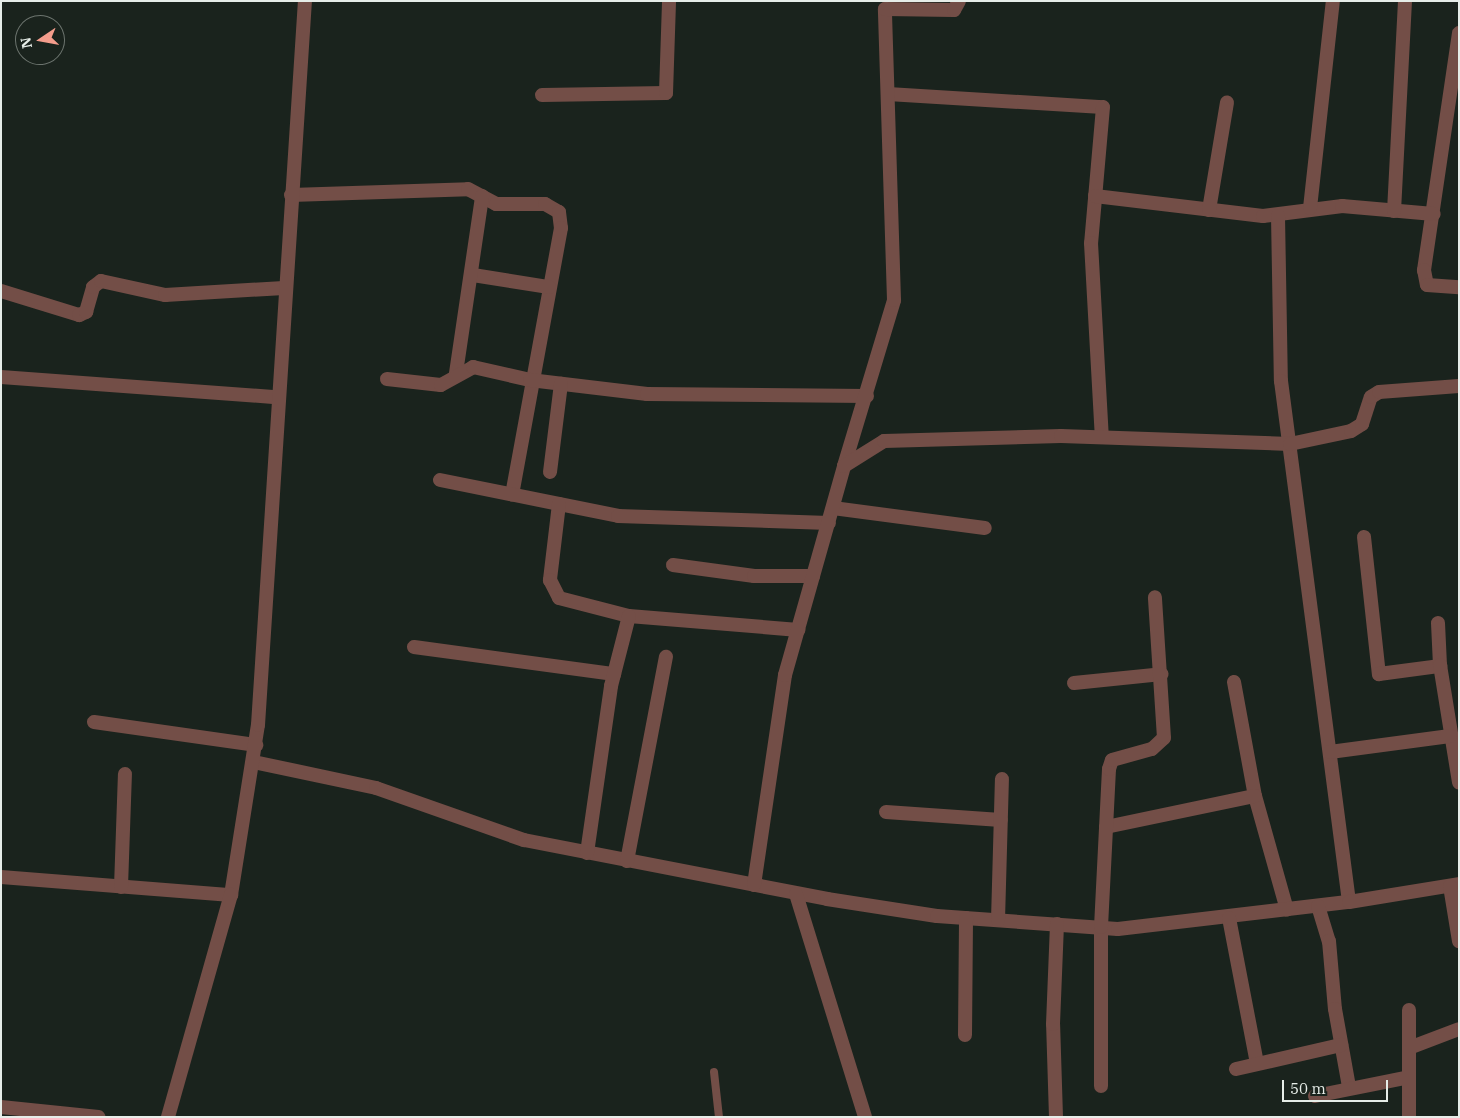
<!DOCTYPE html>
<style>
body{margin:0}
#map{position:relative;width:1460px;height:1118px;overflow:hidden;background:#1a231d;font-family:"IBM Plex Serif",serif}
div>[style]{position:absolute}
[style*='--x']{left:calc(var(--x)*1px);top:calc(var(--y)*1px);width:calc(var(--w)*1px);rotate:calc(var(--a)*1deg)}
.service>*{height:8px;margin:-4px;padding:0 4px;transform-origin:4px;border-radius:4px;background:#734e47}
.minor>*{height:14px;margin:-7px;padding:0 7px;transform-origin:7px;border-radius:7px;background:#734e47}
span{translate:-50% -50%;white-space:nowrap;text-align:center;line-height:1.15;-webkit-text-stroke:4.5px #1a231d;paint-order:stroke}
.frame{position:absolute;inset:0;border:2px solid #e6ede8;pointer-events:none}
.north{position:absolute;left:15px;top:15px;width:50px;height:50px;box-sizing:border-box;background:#1a231d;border:1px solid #6c746e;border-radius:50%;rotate:258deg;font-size:14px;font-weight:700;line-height:20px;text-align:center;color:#e6ede8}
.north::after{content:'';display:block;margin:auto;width:18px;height:22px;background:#f49d8c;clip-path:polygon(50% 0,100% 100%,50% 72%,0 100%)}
.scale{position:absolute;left:1282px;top:1080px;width:106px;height:22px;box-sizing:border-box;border:2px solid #e6ede8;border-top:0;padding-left:6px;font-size:15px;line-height:18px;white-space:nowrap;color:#e6ede8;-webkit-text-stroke:4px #1a231d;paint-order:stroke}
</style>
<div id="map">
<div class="service">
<div style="--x:714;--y:1072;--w:45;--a:83.7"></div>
</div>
<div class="minor">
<div style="--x:1459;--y:33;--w:240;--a:98.4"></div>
<div style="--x:1424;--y:270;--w:15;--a:79"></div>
<div style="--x:1427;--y:285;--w:32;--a:4"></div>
<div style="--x:888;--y:94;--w:215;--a:3.5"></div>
<div style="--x:1103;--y:107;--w:137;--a:95"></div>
<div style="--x:1091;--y:243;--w:194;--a:86.8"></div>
<div style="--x:542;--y:95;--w:124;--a:-0.9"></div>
<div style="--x:666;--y:93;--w:92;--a:-88.1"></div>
<div style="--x:291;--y:195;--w:177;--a:-1.9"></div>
<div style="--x:468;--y:189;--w:32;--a:28"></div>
<div style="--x:496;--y:204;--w:49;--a:0"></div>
<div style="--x:545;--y:204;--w:16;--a:30"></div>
<div style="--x:559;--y:212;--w:16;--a:83"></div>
<div style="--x:561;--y:228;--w:271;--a:100.4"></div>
<div style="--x:1095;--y:196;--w:169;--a:6.8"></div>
<div style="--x:1263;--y:216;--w:80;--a:-7.2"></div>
<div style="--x:1342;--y:206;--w:92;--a:5"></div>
<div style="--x:1310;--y:208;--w:208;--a:-83.7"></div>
<div style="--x:1209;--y:210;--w:109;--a:-80.5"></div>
<div style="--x:1394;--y:211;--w:209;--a:-87"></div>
<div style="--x:1278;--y:216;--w:165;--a:89"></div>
<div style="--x:1281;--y:381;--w:525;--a:82.56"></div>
<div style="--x:473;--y:275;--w:77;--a:9"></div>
<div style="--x:1;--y:291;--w:82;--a:17.1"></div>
<div style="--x:79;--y:315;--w:8;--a:-23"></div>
<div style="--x:86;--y:312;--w:26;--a:-74"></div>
<div style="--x:93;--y:287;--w:10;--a:-37"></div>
<div style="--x:101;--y:281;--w:66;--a:12.3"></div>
<div style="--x:165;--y:295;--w:119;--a:-3.4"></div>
<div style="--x:456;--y:373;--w:179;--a:-81.6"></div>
<div style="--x:1;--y:377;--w:276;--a:4.2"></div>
<div style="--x:387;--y:379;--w:54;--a:6.3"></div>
<div style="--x:441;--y:385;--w:37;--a:-29"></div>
<div style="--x:473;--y:367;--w:58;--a:12.8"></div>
<div style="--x:530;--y:380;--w:118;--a:6.8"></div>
<div style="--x:647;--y:394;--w:220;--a:0.5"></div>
<div style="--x:844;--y:466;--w:173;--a:-73.2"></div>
<div style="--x:894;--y:300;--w:291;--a:-91.8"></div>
<div style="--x:885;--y:9;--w:69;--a:0.8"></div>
<div style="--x:954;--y:10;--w:10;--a:-61"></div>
<div style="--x:550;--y:472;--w:89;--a:-82.9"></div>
<div style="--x:440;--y:480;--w:182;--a:11.4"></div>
<div style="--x:618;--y:516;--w:211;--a:1.9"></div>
<div style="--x:559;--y:504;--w:77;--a:96.8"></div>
<div style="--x:550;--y:580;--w:20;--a:63"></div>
<div style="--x:559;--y:598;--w:72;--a:14.4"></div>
<div style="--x:629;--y:616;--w:170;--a:4.7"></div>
<div style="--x:833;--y:508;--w:153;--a:7.5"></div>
<div style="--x:1364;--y:537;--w:138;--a:83.8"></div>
<div style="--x:1379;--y:674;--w:62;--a:-7.5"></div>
<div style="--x:673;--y:565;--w:82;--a:7.7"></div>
<div style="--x:754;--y:576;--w:59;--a:0"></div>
<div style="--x:1438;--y:623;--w:42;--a:87.3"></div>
<div style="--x:1440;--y:665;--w:119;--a:80.8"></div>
<div style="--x:414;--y:647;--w:202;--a:7.7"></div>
<div style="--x:1234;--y:682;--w:116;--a:79.6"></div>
<div style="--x:1255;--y:796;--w:118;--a:74.3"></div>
<div style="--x:1074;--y:683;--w:88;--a:-5.8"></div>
<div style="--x:94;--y:722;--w:164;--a:8.1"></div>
<div style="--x:1330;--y:752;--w:121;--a:-7.6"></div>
<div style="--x:254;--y:762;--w:125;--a:12"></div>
<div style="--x:376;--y:788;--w:157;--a:19.4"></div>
<div style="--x:524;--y:840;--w:309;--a:11"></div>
<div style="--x:827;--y:899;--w:111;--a:8.8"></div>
<div style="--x:937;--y:916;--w:181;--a:4.1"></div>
<div style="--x:1118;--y:929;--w:233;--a:-6.7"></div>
<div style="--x:1349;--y:902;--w:111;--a:-9.3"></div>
<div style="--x:886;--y:812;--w:115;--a:4"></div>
<div style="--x:1106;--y:827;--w:152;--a:-11.8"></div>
<div style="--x:587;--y:853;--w:169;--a:-81.8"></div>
<div style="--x:611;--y:686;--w:72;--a:-75.6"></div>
<div style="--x:627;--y:861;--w:208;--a:-79.2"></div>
<div style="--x:1;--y:877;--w:231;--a:4.5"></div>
<div style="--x:231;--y:895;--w:172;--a:-81"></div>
<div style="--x:258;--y:725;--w:726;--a:-86.29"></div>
<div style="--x:754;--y:885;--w:212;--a:-81.6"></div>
<div style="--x:785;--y:675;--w:217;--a:-74.2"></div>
<div style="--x:844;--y:466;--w:47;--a:-32"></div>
<div style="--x:884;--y:441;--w:177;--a:-1.6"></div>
<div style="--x:1061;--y:436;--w:229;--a:2"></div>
<div style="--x:1290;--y:444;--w:62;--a:-12"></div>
<div style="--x:1351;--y:431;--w:13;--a:-32"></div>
<div style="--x:1362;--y:424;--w:28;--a:-72"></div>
<div style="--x:1371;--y:397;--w:9;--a:-32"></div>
<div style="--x:1379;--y:392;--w:80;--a:-4.3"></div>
<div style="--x:1450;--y:886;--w:56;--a:80.7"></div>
<div style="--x:121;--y:887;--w:113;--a:-88"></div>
<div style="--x:796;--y:894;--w:233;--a:72.8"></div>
<div style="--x:1318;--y:906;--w:37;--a:73"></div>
<div style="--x:1329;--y:941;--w:68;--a:85"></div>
<div style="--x:1335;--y:1009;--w:79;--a:79.8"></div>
<div style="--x:1229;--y:918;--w:148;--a:79.1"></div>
<div style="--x:998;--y:920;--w:141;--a:-88.4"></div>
<div style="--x:965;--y:1035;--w:117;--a:-89.5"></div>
<div style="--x:1409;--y:1048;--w:53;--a:-20.8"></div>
<div style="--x:1236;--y:1069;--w:108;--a:-12.9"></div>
<div style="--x:1101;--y:1086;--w:159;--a:-90"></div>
<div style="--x:1101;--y:927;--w:158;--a:-87.1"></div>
<div style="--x:1109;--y:769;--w:9;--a:-72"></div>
<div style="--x:1112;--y:760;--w:41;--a:-15.4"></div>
<div style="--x:1152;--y:749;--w:16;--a:-43"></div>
<div style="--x:1164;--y:738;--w:141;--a:-93.7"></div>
<div style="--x:1315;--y:1096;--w:96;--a:-11.4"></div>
<div style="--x:1;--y:1107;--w:98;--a:5.9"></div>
<div style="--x:168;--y:1117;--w:231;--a:-74.2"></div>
<div style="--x:1056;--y:1117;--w:93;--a:-91.8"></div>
<div style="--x:1053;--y:1024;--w:100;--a:-87.7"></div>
<div style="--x:1409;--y:1117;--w:107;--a:-90"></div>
</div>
<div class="frame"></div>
<div class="north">N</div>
<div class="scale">50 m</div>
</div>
